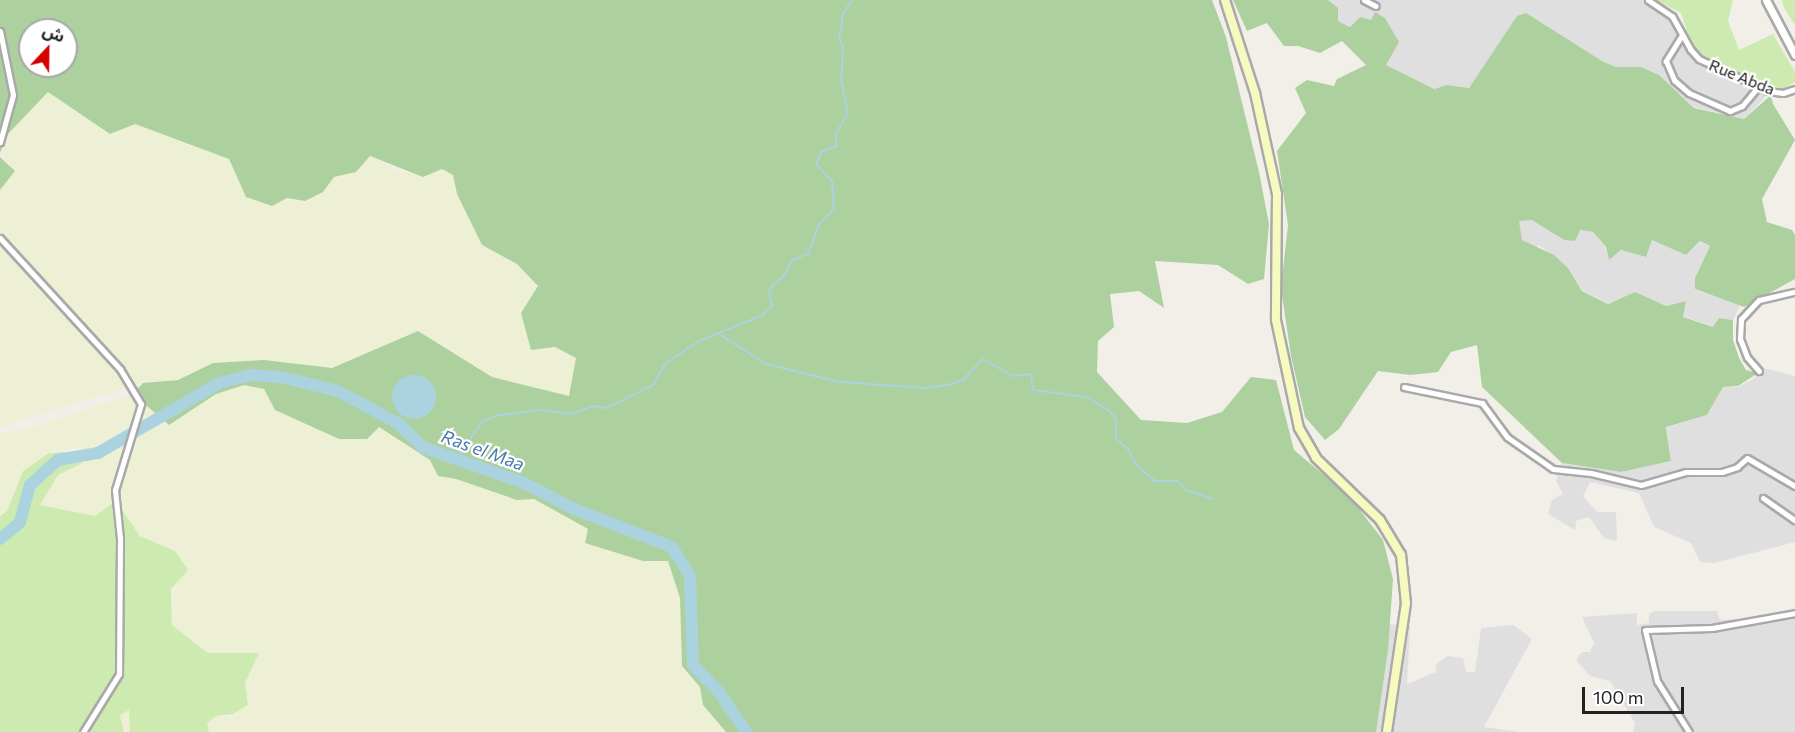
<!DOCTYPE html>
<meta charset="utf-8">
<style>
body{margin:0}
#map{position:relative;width:1795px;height:732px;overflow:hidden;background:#f2efe9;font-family:Commissioner,"Noto Sans Arabic",sans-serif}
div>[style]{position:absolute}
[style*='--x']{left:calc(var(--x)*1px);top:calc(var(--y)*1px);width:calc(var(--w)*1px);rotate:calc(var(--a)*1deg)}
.residential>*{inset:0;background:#e0dfdf}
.farmland>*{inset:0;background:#eef0d5}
.grass>*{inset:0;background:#cdebb0}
.forest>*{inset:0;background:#add19e}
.water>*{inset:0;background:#aad3df}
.round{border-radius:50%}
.stream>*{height:2px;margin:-1px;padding:0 1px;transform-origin:1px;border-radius:1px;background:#aad3df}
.river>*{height:12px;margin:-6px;padding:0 6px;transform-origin:6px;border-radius:6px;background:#aad3df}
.roads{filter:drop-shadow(2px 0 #a9a9a9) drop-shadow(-2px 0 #a9a9a9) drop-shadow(0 2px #a9a9a9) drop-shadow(0 -2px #a9a9a9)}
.minor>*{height:5px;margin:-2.5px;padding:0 2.5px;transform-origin:2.5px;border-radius:2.5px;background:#fff}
.tertiary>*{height:7px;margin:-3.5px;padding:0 3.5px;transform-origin:3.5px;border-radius:3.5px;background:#fff}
.secondary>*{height:8px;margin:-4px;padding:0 4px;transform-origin:4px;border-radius:4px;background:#f7fabf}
span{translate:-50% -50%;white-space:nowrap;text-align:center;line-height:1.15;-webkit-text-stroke:4.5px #fff;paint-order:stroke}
.street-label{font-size:16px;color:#222}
.water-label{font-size:18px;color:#4a7aab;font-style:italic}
.north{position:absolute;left:18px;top:18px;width:60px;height:60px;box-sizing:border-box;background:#fff;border:2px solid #a7a7a7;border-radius:50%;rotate:22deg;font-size:16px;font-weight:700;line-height:24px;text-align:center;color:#222}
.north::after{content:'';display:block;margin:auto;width:21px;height:27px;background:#d40000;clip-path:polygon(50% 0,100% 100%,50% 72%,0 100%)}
.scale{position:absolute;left:1582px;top:687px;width:102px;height:27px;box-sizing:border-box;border:3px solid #222;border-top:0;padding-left:8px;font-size:18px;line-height:21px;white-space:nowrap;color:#222;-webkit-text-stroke:4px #fff;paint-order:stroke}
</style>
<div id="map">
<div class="residential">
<div style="clip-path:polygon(1328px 0,1648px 0,1668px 11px,1694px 55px,1768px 94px,1744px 119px,1694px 107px,1658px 75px,1640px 67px,1615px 67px,1602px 61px,1526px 14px,1518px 16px,1482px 73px,1468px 88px,1448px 85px,1433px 89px,1386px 65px,1371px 20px,1351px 27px,1337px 21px,1338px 8px)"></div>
<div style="clip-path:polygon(1533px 219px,1563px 240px,1575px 241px,1579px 230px,1593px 232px,1605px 247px,1609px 260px,1621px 250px,1645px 257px,1652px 239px,1686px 255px,1700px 242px,1710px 246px,1695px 278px,1695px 290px,1740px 305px,1733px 320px,1719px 318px,1714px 327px,1682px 316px,1686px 301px,1665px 306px,1635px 293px,1608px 303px,1582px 290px,1568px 268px,1539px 245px,1535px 248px,1522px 240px,1518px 221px)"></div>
<div style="clip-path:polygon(1763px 368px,1795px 376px,1795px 542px,1714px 563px,1700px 562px,1691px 543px,1654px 527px,1639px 493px,1590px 482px,1583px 496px,1597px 512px,1616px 512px,1617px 541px,1604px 538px,1589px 517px,1576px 521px,1575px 530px,1548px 514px,1552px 500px,1563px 494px,1556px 481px,1562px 463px,1621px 472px,1671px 461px,1667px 427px,1707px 415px,1723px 387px,1738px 387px,1754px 379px)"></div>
<div style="clip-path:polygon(1795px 609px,1795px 732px,1633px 732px,1635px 723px,1610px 681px,1590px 676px,1576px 660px,1582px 652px,1590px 652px,1594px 643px,1582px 617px,1637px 613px,1637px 625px,1649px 623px,1649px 614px,1655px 611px,1717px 611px,1720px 620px,1770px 617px)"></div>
<div style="clip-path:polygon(1375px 623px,1410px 626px,1407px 684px,1436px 672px,1436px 664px,1448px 656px,1463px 658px,1466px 672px,1475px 672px,1481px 628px,1513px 625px,1532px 639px,1484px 727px,1519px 732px,1153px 732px)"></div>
</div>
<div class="farmland">
<div style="clip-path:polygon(48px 91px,110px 134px,134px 124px,229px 159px,246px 197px,305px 201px,323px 192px,334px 177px,356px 172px,370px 156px,401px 172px,442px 169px,453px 175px,457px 194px,482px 245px,517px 264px,539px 286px,532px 350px,555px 347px,576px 358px,569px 396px,492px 377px,418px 331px,332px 368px,264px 360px,213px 363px,178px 380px,143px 383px,0 427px,0 190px,15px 171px,0 153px,8px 134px)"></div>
<div style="clip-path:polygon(244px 385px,264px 389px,275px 410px,339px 439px,379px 427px,430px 460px,438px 476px,456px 479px,517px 500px,534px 499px,589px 529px,586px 543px,643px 561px,669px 561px,680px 598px,682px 666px,700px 687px,703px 706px,726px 732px,209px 732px,206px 723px,216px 716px,230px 716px,248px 705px,208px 653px,172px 625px,175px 551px,140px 536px,117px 501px,95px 516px,40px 505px,58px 475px,81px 464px,79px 448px,50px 451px,23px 471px,7px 511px,0 516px,0 433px,37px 426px,133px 394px,169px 425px,216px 394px)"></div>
<div style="clip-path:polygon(129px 710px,130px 732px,124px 732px,120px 714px)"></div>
</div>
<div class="grass">
<div style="clip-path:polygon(1656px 0,1733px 0,1728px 21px,1739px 50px,1773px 34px,1795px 72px,1795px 82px,1783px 90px,1746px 78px,1704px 57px,1691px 43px,1681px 13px)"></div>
<div style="clip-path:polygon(1782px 0,1795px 0,1795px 25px,1784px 8px)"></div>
<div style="clip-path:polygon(80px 451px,81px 464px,58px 475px,40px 505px,95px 516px,116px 501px,140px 536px,175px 551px,188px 570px,171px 589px,172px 625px,208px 653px,259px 653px,245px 683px,248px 705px,233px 714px,216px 716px,207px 723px,209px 732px,130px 732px,129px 710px,120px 715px,124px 732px,0 732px,0 516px,7px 511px,23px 471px,49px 453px)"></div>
</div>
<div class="forest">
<div style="clip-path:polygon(evenodd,0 0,1212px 0,1226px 37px,1259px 172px,1269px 224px,1264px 279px,1248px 284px,1218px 265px,1155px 261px,1164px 308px,1139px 291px,1110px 294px,1114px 327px,1098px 341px,1097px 372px,1141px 420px,1187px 423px,1222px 412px,1251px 377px,1276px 380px,1294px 450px,1349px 496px,1383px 540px,1393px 579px,1388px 650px,1376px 732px,726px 732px,703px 705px,700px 687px,682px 666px,680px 598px,668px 561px,643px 561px,585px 543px,588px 529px,534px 499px,517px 500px,456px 479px,438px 476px,430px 460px,379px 427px,367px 439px,339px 439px,275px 410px,264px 389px,244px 385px,216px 394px,169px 425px,133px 394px,143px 383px,178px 380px,213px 363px,264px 360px,332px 368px,418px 331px,492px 377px,569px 396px,576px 358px,555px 347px,531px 350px,521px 313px,538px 286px,517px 264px,482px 245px,457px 194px,453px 175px,442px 169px,423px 177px,370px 156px,356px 172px,334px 177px,323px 192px,305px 201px,287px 198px,272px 206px,246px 197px,229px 159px,135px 124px,110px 134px,48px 92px,8px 134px,0 153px,0 0,30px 30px,66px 30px,66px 66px,30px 66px,30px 30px)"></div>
<div style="clip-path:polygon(1233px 0,1328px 0,1338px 8px,1338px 21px,1350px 27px,1360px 17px,1371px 20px,1375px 12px,1385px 18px,1399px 42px,1386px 65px,1434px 89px,1447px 85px,1469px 88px,1517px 16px,1526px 13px,1602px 61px,1616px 67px,1641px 67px,1659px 75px,1694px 108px,1744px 119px,1771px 95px,1773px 104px,1795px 140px,1762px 199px,1767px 222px,1792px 230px,1795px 235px,1795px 279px,1744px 307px,1695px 289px,1695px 278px,1710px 246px,1700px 241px,1686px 255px,1652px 240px,1646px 257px,1621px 250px,1609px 260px,1606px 247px,1593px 232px,1580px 230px,1575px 241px,1564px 240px,1532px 220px,1519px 221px,1522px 240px,1554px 255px,1568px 268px,1582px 291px,1608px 304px,1635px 292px,1666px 306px,1686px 301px,1683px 317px,1713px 327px,1719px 318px,1733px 320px,1733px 340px,1739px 358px,1746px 370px,1758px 373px,1738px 386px,1723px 387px,1707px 415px,1666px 427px,1671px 461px,1621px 472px,1562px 463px,1482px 387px,1477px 345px,1451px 352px,1438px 372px,1410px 375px,1378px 371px,1339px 429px,1325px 440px,1305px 417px,1291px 356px,1281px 288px,1288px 225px,1277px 151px,1306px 113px,1295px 88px,1307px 80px,1334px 86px,1337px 79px,1366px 65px,1342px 41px,1320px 53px,1298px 46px,1284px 46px,1267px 23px,1247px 31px)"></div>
<div style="clip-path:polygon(0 157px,15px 171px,0 190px)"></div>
</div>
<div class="water">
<div class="round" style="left:392px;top:375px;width:44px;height:44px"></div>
</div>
<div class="stream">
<div style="--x:719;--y:334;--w:56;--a:32.6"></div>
<div style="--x:766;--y:364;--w:75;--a:13.9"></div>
<div style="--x:839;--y:382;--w:88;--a:3.9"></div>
<div style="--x:927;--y:388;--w:24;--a:-9"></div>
<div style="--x:951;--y:384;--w:13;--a:-18"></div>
<div style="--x:963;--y:380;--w:29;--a:-46"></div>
<div style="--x:983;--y:359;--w:34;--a:30"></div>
<div style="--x:1013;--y:376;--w:18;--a:-6"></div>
<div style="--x:1031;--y:374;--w:16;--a:83"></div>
<div style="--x:1033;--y:390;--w:54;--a:7.4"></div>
<div style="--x:1087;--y:397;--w:25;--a:32"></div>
<div style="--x:1108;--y:410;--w:12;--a:48"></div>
<div style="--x:1116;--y:419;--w:19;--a:90"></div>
<div style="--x:1116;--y:438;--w:18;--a:43"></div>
<div style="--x:1129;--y:450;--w:17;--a:65"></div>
<div style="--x:1136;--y:465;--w:25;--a:40"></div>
<div style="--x:1155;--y:481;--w:23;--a:0"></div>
<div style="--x:1178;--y:481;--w:12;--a:48"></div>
<div style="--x:1186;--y:490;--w:29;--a:18"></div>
<div style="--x:456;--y:460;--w:46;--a:-55.6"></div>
<div style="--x:482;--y:422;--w:14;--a:-25"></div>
<div style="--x:495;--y:416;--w:46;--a:-7.4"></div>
<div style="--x:541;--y:410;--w:31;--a:7"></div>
<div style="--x:572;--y:414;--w:22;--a:-22"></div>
<div style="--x:592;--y:406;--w:15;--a:8"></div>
<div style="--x:607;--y:408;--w:51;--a:-26.6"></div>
<div style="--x:653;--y:385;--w:24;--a:-60"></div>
<div style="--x:665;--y:364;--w:41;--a:-34.1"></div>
<div style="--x:699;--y:341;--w:69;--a:-22.1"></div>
<div style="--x:763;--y:315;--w:13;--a:-45"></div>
<div style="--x:772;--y:306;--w:14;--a:-102"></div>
<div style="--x:769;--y:292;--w:8;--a:-60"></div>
<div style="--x:773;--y:285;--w:16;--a:-40"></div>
<div style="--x:785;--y:275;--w:17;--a:-65"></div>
<div style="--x:792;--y:260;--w:17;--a:-21"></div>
<div style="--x:808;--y:254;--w:30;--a:-70"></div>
<div style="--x:818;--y:226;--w:23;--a:-47"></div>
<div style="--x:834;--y:209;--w:28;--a:-94"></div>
<div style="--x:832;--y:181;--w:23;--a:-133"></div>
<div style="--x:816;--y:164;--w:13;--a:-67"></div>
<div style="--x:821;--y:152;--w:16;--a:-22"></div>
<div style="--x:836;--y:146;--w:13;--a:-90"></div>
<div style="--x:836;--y:133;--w:23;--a:-59"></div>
<div style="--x:848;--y:113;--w:35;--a:-102"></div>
<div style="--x:841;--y:79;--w:32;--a:-86"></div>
<div style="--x:843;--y:47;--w:9;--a:-117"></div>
<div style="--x:839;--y:39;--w:25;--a:-81"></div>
<div style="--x:843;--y:14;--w:17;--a:-57"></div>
</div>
<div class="river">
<div style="--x:0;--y:539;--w:26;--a:-40"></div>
<div style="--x:20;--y:522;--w:38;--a:-75"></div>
<div style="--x:30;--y:485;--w:38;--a:-42"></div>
<div style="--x:58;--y:460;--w:41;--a:-9.9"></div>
<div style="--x:98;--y:453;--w:140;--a:-30"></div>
<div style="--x:219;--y:383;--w:33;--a:-14"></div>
<div style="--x:251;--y:375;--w:31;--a:4"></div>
<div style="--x:282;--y:377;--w:58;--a:14"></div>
<div style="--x:338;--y:391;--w:69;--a:28.4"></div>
<div style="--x:399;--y:424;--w:33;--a:45"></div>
<div style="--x:422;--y:447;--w:108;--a:19.4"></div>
<div style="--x:524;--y:483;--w:54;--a:27.5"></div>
<div style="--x:572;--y:508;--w:107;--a:21.3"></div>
<div style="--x:672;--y:547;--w:34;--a:58"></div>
<div style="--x:690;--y:576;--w:89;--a:88.1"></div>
<div style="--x:693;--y:665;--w:37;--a:46"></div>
<div style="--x:719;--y:692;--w:48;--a:56"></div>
</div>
<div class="roads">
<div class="minor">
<div style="--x:1364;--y:0;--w:13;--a:27"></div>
<div style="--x:1648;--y:0;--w:29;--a:34"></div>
<div style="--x:1672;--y:16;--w:38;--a:61"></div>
<div style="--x:1690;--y:49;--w:13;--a:48"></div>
<div style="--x:1699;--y:59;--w:76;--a:24.9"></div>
<div style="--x:1768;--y:91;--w:15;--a:8"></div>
<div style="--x:1783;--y:93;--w:13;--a:-18"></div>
<div style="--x:0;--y:31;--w:65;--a:78.5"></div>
<div style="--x:13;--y:95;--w:49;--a:105.5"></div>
<div style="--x:1682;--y:35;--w:31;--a:122"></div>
<div style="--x:1666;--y:61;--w:21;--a:67"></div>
<div style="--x:1674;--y:80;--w:20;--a:41"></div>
<div style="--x:1689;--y:93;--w:45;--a:23.7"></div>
<div style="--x:1730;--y:111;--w:13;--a:-23"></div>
<div style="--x:1742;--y:106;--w:25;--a:-50"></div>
<div style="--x:0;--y:238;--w:178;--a:47.5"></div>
<div style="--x:120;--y:369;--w:41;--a:59"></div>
<div style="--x:141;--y:404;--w:90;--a:106.8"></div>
<div style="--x:115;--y:490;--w:48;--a:84.1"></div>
<div style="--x:120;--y:538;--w:136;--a:90.4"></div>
<div style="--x:119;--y:674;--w:68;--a:121.8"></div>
<div style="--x:1759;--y:371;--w:18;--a:-131"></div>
<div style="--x:1747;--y:357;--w:19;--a:-111"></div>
<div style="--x:1740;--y:339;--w:20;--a:-87"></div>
<div style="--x:1741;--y:319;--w:26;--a:-47"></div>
<div style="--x:1759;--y:300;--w:37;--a:-13"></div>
<div style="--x:1404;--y:387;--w:80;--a:11.6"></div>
<div style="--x:1482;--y:403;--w:42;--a:53.7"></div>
<div style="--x:1507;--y:437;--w:56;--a:34.8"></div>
<div style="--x:1553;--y:469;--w:38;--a:6"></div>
<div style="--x:1591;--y:473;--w:51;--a:13.5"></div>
<div style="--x:1641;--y:485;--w:47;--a:-16.1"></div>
<div style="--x:1686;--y:472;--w:36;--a:0"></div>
<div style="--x:1722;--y:472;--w:16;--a:-18"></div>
<div style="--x:1737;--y:467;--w:13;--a:-42"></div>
<div style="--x:1747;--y:458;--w:56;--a:30.3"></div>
<div style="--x:1763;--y:498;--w:39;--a:35"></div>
<div style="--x:1689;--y:732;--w:60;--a:-122.1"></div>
<div style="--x:1657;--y:681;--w:52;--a:-103.2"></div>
<div style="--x:1645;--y:630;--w:67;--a:-1.7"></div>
<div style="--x:1712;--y:628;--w:84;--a:-10.2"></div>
</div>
<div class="tertiary">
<div style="--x:1766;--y:0;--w:62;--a:62.2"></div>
</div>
<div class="secondary">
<div style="--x:1225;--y:0;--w:98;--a:72.1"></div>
<div style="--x:1255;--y:93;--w:103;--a:77.7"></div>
<div style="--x:1277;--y:194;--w:126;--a:90.5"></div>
<div style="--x:1276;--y:320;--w:110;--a:78"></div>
<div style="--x:1299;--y:428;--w:34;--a:60"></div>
<div style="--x:1316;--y:458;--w:89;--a:44.1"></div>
<div style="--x:1380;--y:520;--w:41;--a:59"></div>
<div style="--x:1401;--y:555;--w:48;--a:84.1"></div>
<div style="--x:1406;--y:603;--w:130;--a:98.4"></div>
</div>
</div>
<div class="street-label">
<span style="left:1742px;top:77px;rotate:22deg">Rue Abda</span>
</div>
<div class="water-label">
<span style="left:483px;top:450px;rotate:20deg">Ras el Maa</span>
</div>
<div class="north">ش</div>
<div class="scale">100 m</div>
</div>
